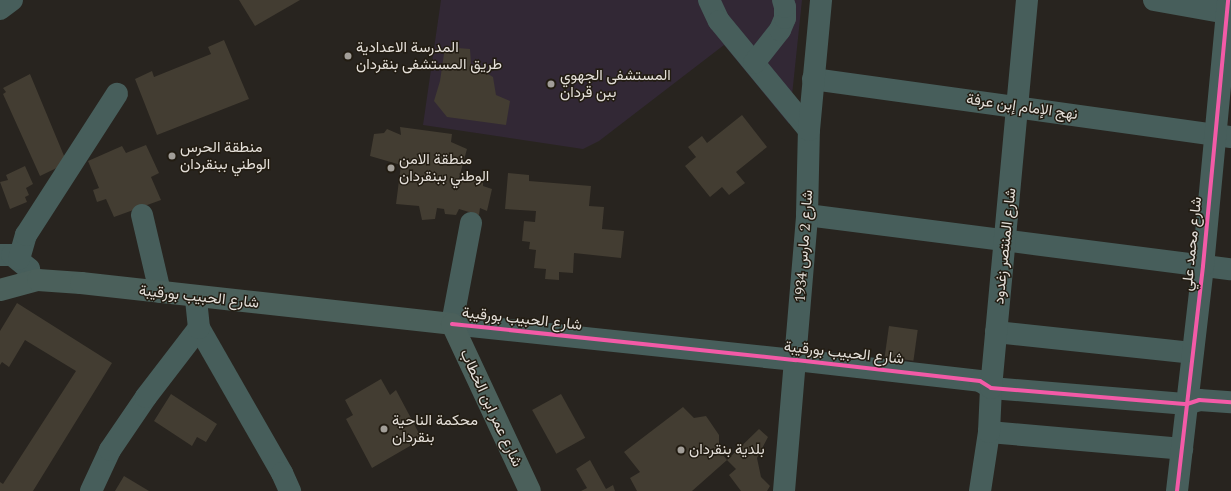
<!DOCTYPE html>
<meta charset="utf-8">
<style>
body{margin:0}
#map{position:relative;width:1231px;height:491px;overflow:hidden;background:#28241f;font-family:Spectral,Vazirmatn,serif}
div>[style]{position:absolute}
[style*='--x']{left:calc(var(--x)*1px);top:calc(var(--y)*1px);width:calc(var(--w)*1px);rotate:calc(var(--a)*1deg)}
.medical>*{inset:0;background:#322835}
.building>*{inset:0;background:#433d32;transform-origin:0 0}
.minor>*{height:22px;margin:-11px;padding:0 11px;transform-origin:11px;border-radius:11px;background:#475e5b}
.major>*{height:22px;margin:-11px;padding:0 11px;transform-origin:11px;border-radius:11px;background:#4b605b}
.cycleway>*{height:4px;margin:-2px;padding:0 2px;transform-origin:2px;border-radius:2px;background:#f35aa7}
.dots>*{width:11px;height:11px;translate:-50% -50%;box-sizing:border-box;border:2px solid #221c12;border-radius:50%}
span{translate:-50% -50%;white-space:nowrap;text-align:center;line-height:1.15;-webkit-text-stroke:3px #221c12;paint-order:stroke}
.poi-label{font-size:15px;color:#e4dfd9}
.left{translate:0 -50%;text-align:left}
.street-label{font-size:15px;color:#e4dfd9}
</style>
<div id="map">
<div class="medical">
<div style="clip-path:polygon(441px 0,802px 0,789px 124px,724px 45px,599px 141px,583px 149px,423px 125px)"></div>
</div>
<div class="building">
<div style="clip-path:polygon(239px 0,300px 0,255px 26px)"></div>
<div style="clip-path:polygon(224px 40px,249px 99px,157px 135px,135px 79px,152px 71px,154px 77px,211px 54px,208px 47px)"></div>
<div style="clip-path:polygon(445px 47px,470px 49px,471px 64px,493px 77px,496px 95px,510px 101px,506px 125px,447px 117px,434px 101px,440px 81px)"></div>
<div style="clip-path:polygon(30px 74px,67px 163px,40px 176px,3px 94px,6px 92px,3px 88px)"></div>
<div style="clip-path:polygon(742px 115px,767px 147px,736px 172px,745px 183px,729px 195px,722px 187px,710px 197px,685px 166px,696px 157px,688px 147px,702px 136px,707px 143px)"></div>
<div style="clip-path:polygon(400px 127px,452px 134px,451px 142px,467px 149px,459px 178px,483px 182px,483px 186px,492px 189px,487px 211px,480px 208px,479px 215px,459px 209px,456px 215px,445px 214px,444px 209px,437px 208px,435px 219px,422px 220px,419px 206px,396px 204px,401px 165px,370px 156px,374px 134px,384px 133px,387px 129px,401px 135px)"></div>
<div style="clip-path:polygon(146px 145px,159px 173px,151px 177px,161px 200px,114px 217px,106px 199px,97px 202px,93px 190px,99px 188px,88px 161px,122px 146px,126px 153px)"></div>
<div style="clip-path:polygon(25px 166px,33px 184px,26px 188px,29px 195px,25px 197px,27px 202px,10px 209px,0 182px,8px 180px,6px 175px)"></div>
<div style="clip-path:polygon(508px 173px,529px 175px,529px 181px,591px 186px,589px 206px,604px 207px,602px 229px,624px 231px,621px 258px,574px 253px,573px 273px,559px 272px,559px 280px,545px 279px,546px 269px,534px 268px,536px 250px,529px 249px,530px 242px,522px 241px,524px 221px,535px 222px,536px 211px,505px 209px)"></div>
<div style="clip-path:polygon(17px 303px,112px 363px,33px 491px,0 491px,0 482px,3px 484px,76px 371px,25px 340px,9px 367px,2px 362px,0 365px,0 331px)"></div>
<div style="left:889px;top:326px;width:29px;height:31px;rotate:8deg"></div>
<div style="clip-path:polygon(381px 379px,390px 395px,396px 390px,422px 439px,372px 468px,346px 419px,353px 415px,345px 400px)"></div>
<div style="clip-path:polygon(171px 394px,217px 424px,206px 442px,197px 437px,192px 446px,154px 421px)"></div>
<div style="left:561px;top:394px;width:50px;height:33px;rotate:61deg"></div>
<div style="clip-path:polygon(683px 407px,694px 418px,706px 416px,719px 435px,719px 450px,727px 460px,692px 491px,637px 491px,630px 478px,640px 472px,624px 452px)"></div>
<div style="clip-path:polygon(759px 429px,768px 437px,757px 458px,761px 477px,770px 486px,767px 491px,741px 491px,729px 475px,736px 469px,727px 460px)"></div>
<div style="clip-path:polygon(590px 460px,606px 489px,613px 485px,615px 491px,581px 491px,587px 488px,576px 469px)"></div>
<div style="clip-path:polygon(124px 476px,149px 491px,115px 491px)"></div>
</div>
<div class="minor">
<div style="--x:709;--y:0;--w:23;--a:65"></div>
<div style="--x:719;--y:21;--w:141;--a:50.5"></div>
<div style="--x:1154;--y:0;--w:74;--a:10.1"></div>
<div style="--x:0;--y:9;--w:15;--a:-37"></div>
<div style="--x:754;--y:63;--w:42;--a:-51.8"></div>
<div style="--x:780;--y:30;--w:13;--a:-67"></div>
<div style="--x:785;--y:18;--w:11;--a:-90"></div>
<div style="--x:785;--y:7;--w:7;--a:-106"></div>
<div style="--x:813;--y:79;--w:422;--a:7.9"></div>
<div style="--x:142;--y:215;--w:79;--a:76.8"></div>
<div style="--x:807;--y:215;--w:427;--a:7.3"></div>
<div style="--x:471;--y:223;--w:103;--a:100.7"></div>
<div style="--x:452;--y:324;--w:346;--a:6"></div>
<div style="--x:796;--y:360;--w:185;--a:6.5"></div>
<div style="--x:980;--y:381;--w:13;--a:32"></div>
<div style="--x:991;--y:388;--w:197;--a:4.7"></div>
<div style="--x:1187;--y:404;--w:13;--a:-18"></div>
<div style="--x:1199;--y:400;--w:32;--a:4"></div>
<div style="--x:0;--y:255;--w:12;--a:0"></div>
<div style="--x:12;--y:255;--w:22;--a:39"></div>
<div style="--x:19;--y:259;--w:25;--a:-74"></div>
<div style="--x:26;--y:235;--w:168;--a:-57.2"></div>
<div style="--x:199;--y:328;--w:167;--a:60.2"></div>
<div style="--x:282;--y:473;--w:20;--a:66"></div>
<div style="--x:996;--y:332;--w:197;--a:6.1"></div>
<div style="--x:989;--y:432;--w:194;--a:5"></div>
<div style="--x:91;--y:491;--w:45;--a:-65.1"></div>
<div style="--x:110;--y:450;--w:64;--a:-55.8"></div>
<div style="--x:146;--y:397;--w:87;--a:-52.5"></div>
<div style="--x:199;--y:328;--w:31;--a:-96"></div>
<div style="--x:784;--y:491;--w:277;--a:-85.2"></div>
<div style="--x:807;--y:215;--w:85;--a:-88.7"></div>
<div style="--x:809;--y:130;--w:131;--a:-84.7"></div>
<div style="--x:980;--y:491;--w:60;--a:-81.3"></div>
<div style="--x:989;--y:432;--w:44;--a:-87.4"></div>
<div style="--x:991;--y:388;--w:390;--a:-84.7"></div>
<div style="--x:1177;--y:491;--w:226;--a:-83.4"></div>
<div style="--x:1203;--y:266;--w:267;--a:-84.6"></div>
</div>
<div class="major">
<div style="--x:0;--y:290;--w:39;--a:-15"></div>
<div style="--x:38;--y:280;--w:43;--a:4"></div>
<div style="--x:81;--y:283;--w:373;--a:6.3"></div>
<div style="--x:452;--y:324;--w:184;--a:65"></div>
</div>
<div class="cycleway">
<div style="--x:452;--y:324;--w:346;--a:6"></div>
<div style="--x:796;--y:360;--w:185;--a:6.5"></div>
<div style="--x:980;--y:381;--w:13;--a:32"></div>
<div style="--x:991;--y:388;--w:197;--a:4.7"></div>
<div style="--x:1187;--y:404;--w:13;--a:-18"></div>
<div style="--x:1199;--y:400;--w:32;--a:4"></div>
<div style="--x:1177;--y:491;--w:226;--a:-83.4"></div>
<div style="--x:1203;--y:266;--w:267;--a:-84.6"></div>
</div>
<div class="dots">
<div style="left:348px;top:56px;background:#a29e98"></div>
<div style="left:551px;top:84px;background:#a29e98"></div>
<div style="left:172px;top:156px;background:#a29e98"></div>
<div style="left:391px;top:168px;background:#a29e98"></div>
<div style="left:384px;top:429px;background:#a29e98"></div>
<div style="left:681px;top:450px;background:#a29e98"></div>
</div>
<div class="poi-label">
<span class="left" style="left:356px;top:56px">المدرسة الاعدادية<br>طريق المستشفى بنقردان</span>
<span class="left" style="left:560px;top:84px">المستشفى الجهوي<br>ببن قردان</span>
<span class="left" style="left:180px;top:156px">منطقة الحرس<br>الوطني ببنقردان</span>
<span class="left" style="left:399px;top:168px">منطقة الامن<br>الوطني ببنقردان</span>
<span class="left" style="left:392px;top:429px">محكمة الناحية<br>بنقردان</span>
<span class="left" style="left:689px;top:450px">بلدية بنقردان</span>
</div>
<div class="street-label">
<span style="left:1022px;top:107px;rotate:8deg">نهج الإمام إبن عرفة</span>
<span style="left:1192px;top:244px;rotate:-84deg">شارع محمد علي</span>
<span style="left:804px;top:246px;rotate:-86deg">شارع 2 مارس 1934</span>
<span style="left:1005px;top:246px;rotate:-84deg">شارع المنتصر زغدود</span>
<span style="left:199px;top:297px;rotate:6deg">شارع الحبيب بورقيبة</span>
<span style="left:522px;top:319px;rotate:6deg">شارع الحبيب بورقيبة</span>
<span style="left:844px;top:353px;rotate:6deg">شارع الحبيب بورقيبة</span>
<span style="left:491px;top:408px;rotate:65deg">شارع عمر ابن الخطاب</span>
</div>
</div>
